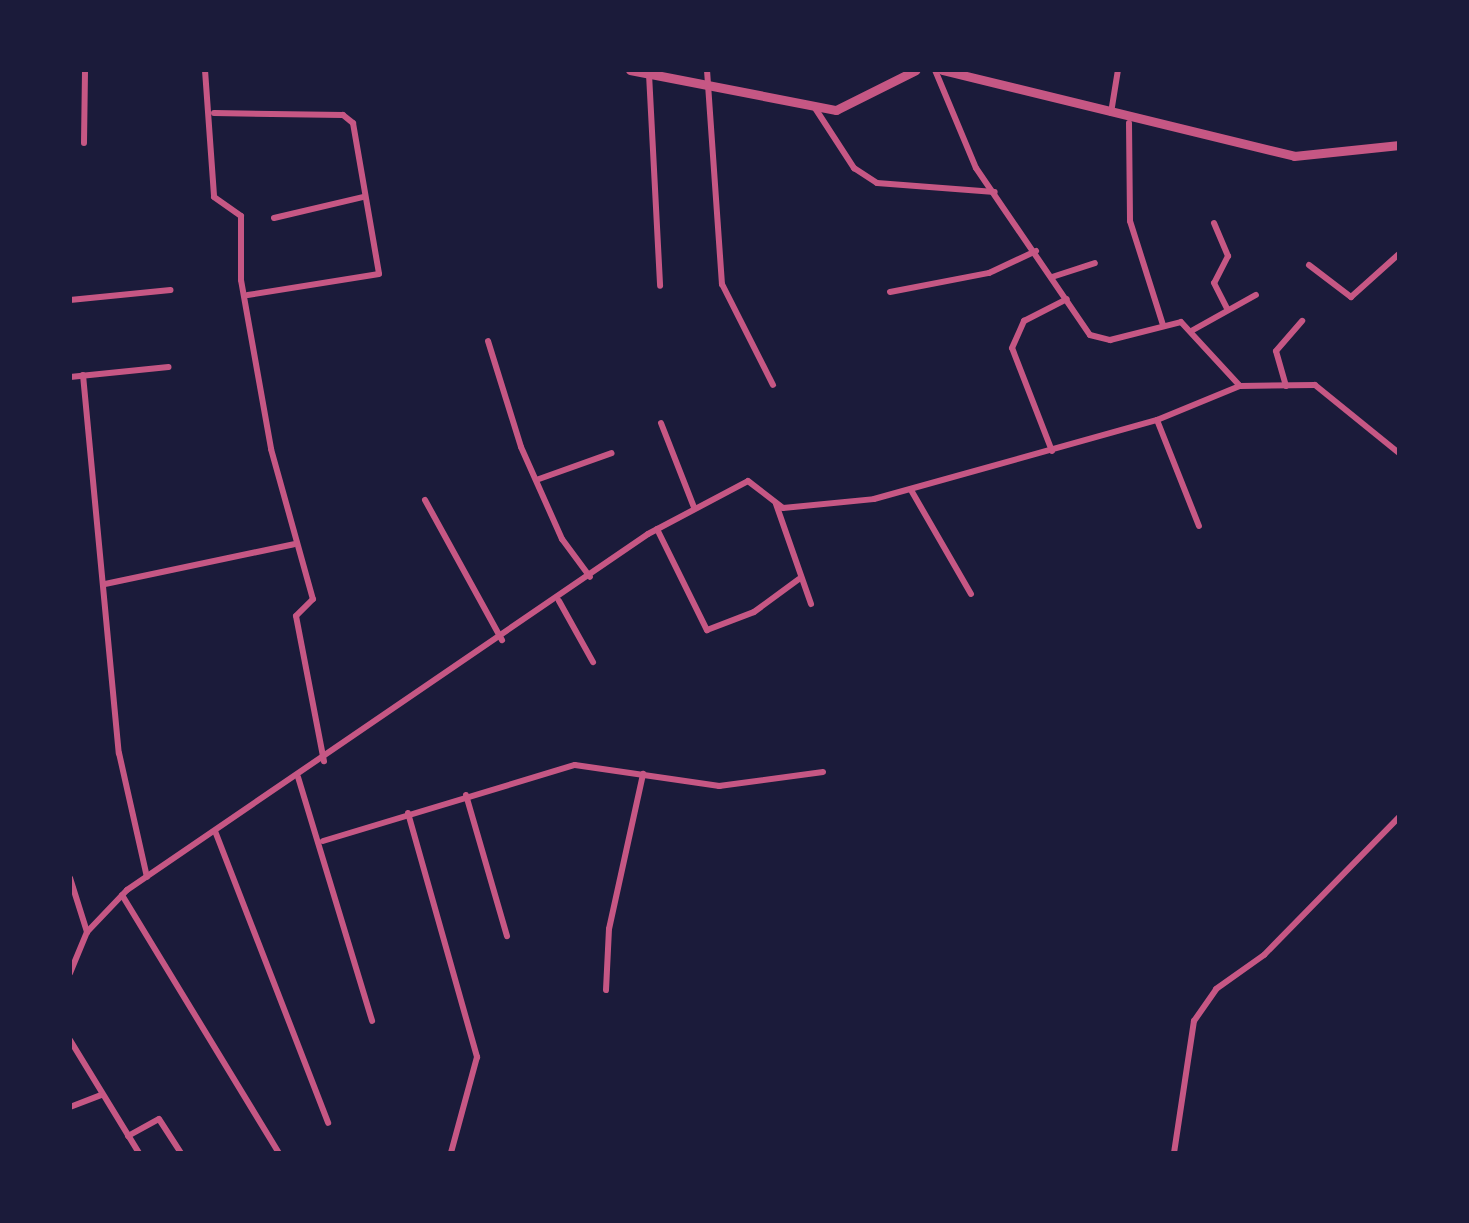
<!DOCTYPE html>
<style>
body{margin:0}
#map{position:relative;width:1469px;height:1223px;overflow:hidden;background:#1b1b3a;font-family:"Varela Round",sans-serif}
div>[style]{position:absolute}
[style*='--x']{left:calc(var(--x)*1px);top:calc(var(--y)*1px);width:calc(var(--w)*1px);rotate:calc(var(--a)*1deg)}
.minor>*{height:6px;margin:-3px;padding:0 3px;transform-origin:3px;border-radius:3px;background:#c65784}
.tertiary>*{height:9px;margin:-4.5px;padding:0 4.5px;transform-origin:4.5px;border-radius:4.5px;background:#c65784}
span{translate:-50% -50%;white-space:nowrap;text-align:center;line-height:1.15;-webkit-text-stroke:8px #1b1b3a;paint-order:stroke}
.frame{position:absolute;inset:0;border:72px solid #1b1b3a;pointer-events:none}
</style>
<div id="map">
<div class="minor">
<div style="--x:205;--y:70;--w:127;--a:85.9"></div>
<div style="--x:214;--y:197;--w:33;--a:35"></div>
<div style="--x:241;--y:216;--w:64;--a:90"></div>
<div style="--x:241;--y:280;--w:172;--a:79.9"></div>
<div style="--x:271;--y:449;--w:156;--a:74.4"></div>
<div style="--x:313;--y:599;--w:24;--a:135"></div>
<div style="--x:296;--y:616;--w:148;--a:79.1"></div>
<div style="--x:707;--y:70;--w:215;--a:86"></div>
<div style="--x:722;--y:284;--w:113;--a:63.2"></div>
<div style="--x:935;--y:70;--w:106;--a:67.3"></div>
<div style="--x:976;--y:168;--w:202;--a:55.7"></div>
<div style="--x:1090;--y:335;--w:21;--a:14"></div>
<div style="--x:1110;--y:340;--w:73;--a:-14.2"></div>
<div style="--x:1181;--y:322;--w:87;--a:47.3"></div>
<div style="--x:649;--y:74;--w:212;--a:87"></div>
<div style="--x:815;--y:108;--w:72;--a:57"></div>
<div style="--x:854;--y:168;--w:27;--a:33"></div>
<div style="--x:877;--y:183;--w:118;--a:4.4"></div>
<div style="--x:214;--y:113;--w:129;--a:0.9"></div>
<div style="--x:343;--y:115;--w:13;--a:39"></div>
<div style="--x:353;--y:123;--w:153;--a:80.2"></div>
<div style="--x:379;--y:274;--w:133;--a:170.9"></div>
<div style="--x:1111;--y:113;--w:44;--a:-80.8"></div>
<div style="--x:1129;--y:123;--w:98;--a:89.4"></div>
<div style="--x:1130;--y:221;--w:109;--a:72.4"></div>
<div style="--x:84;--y:143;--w:73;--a:-89.2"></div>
<div style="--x:274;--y:218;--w:91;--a:-13.3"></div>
<div style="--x:1214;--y:223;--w:36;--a:67"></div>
<div style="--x:1228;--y:256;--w:30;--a:117"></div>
<div style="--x:1214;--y:283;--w:30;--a:63"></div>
<div style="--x:1309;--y:265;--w:53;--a:37.3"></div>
<div style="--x:1351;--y:297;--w:64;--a:-41.9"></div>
<div style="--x:1052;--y:277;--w:45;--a:-18"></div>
<div style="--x:890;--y:292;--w:101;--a:-10.9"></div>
<div style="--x:989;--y:273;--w:52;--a:-25.1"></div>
<div style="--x:70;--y:300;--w:101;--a:-5.7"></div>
<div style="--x:1193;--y:330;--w:72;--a:-29.1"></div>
<div style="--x:488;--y:341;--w:111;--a:72.7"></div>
<div style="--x:521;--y:447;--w:101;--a:66"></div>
<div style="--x:562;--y:539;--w:47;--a:53.6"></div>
<div style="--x:83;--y:375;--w:380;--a:84.6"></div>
<div style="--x:119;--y:753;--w:127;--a:77.3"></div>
<div style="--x:70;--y:377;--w:99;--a:-5.8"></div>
<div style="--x:1286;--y:386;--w:36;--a:-106"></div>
<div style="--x:1276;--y:351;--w:40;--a:-49"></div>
<div style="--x:1157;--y:420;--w:114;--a:68.4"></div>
<div style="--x:661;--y:423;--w:90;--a:68.6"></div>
<div style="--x:1052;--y:451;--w:110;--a:-111.2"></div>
<div style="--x:1012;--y:348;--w:30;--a:-66"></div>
<div style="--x:1024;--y:321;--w:48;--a:-27.1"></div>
<div style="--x:539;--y:479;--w:77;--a:-19.6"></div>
<div style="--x:911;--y:490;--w:120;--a:60"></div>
<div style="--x:425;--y:500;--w:160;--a:61.2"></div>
<div style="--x:776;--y:504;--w:106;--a:70.7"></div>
<div style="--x:657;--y:529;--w:113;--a:63.7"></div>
<div style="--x:707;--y:630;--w:50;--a:-21"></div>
<div style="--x:754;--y:612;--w:56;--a:-36.3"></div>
<div style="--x:105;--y:584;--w:193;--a:-11.9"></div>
<div style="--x:559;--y:601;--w:70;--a:60.9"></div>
<div style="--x:298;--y:777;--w:255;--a:73.1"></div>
<div style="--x:466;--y:795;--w:147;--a:73.8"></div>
<div style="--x:408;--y:813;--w:254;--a:74.2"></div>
<div style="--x:477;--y:1057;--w:99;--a:105.2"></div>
<div style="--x:215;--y:831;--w:313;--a:68.8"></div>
<div style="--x:323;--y:841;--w:263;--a:-16.8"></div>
<div style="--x:575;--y:765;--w:146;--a:8.3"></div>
<div style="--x:719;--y:786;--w:105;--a:-7.7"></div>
<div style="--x:70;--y:878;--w:57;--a:72.5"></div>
<div style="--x:122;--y:895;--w:302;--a:58.7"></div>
<div style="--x:70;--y:973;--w:44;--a:-67.5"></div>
<div style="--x:87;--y:932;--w:58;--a:-46.4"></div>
<div style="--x:127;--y:890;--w:631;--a:-34.34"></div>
<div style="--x:648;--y:534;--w:113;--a:-27.9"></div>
<div style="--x:748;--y:481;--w:44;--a:37.6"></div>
<div style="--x:783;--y:508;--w:91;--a:-5.6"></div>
<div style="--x:874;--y:499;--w:294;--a:-15.6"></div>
<div style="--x:1157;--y:420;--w:90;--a:-22.3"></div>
<div style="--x:1240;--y:386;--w:75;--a:-0.8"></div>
<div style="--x:1315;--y:385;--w:108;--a:39"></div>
<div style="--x:606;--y:990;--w:61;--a:-87.2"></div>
<div style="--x:609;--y:929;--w:159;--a:-77.6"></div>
<div style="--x:70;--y:1040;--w:132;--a:58.6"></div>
<div style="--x:70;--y:1107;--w:33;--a:-21"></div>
<div style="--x:128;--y:1136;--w:35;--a:-29"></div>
<div style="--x:159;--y:1119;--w:40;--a:57.1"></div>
<div style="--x:1174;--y:1153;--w:134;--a:-81.4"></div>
<div style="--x:1194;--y:1021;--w:39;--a:-55"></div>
<div style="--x:1216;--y:989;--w:59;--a:-35.3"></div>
<div style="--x:1264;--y:955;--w:193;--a:-45.6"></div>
</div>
<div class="tertiary">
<div style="--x:630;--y:70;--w:210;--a:11"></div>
<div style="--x:836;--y:110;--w:89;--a:-26.6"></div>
<div style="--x:942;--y:70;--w:362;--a:13.7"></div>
<div style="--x:1294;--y:156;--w:106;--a:-6"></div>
</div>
<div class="frame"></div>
</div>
